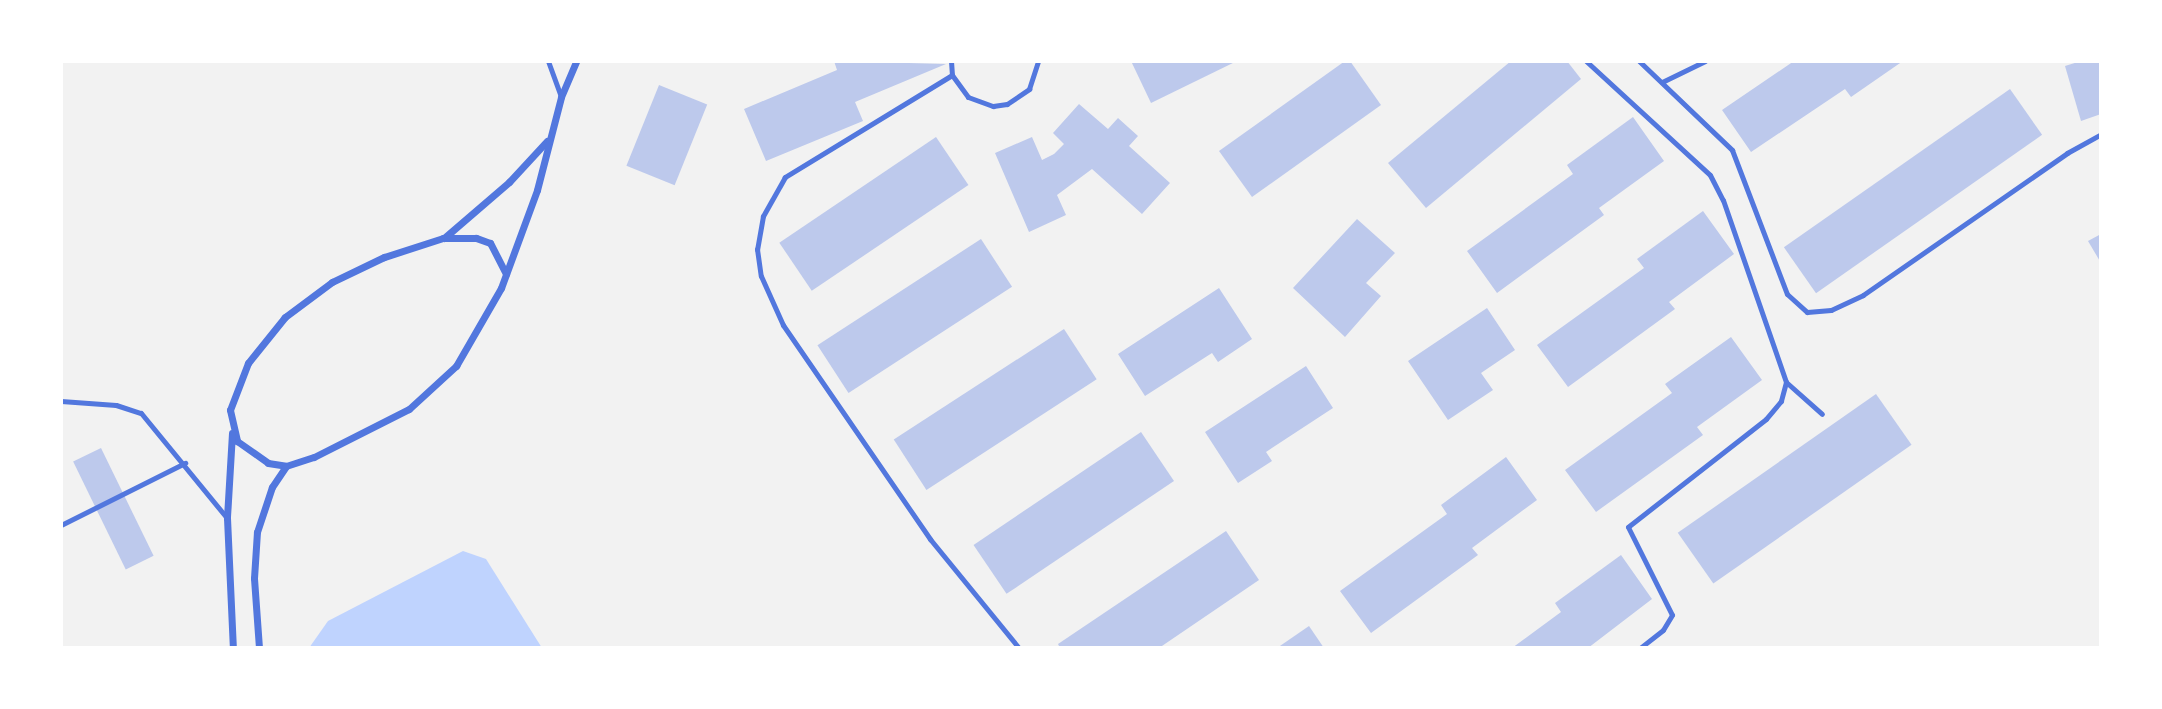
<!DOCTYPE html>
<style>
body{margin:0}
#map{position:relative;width:2162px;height:709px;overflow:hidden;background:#f2f2f2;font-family:Karla,sans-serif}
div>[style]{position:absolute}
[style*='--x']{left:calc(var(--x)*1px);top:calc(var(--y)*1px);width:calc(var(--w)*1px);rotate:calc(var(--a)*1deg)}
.water>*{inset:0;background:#bfd3fe}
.building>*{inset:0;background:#bdc9ec;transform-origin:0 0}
.service>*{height:5px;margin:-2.5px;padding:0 2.5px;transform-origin:2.5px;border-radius:2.5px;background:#5277de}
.minor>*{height:7px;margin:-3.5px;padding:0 3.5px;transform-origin:3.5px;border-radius:3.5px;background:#5277de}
span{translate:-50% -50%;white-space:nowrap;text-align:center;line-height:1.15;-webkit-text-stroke:7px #fff;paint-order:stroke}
.frame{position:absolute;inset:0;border:63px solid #fff;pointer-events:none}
</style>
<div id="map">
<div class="water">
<div style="clip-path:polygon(463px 551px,486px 559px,542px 648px,309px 648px,328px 621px)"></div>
</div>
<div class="building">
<div style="clip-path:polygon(834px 61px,946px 64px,855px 102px,863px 121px,766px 161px,744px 109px,837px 70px)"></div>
<div style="clip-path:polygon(1131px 61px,1237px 61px,1151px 103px)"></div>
<div style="clip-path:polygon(1345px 61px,1350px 61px,1381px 105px,1252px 197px,1219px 151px)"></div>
<div style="clip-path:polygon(1511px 61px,1567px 61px,1581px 79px,1426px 208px,1388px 163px)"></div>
<div style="clip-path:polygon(1794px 61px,1903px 61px,1851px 97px,1845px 89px,1751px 152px,1722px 110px)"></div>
<div style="clip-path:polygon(2081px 61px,2101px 61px,2101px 114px,2081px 121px,2065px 66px)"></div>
<div style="left:659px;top:85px;width:52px;height:87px;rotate:22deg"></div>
<div style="left:2010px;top:89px;width:56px;height:276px;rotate:55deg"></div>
<div style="clip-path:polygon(1079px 104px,1108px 129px,1118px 118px,1138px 136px,1129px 146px,1170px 183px,1142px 214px,1092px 169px,1057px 195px,1066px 215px,1029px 232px,995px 153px,1032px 137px,1042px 160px,1054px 154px,1064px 144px,1053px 133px)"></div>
<div style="clip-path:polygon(1633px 117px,1664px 161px,1599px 208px,1604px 215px,1497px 293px,1467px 251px,1573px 174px,1567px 165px)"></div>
<div style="left:936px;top:137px;width:58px;height:189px;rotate:56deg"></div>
<div style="clip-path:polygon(1703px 211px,1734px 254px,1669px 302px,1675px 309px,1568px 387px,1537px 345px,1644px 268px,1637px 259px)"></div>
<div style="clip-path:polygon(1357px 219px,1395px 253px,1366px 283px,1381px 296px,1345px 337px,1293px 288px)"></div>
<div style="clip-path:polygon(2101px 234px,2101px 263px,2088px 241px)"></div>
<div style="left:981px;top:239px;width:57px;height:195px;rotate:57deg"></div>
<div style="clip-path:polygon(1219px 288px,1252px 339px,1218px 362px,1212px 353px,1145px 396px,1118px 354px)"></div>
<div style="clip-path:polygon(1487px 308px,1515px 350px,1481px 373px,1493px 390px,1448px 420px,1408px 361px)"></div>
<div style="left:1064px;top:329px;width:60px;height:203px;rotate:57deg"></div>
<div style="clip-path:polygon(1731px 337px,1762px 380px,1697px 427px,1703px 435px,1596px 512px,1565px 470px,1672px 393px,1665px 384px)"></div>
<div style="clip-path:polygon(1306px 366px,1333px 408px,1266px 452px,1272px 461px,1238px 483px,1205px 432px)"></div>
<div style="left:1876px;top:394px;width:62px;height:242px;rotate:55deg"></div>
<div style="left:1141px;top:432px;width:59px;height:202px;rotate:56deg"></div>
<div style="left:101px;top:448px;width:120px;height:31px;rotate:64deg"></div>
<div style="clip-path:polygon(1506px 457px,1537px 500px,1472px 548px,1478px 555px,1371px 633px,1340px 591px,1447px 514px,1441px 505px)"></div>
<div style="clip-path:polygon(1226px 531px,1259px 580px,1159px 648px,1060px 648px,1058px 644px)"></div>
<div style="clip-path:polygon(1621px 555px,1652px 599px,1588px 648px,1512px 648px,1561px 612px,1555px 603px)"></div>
<div style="clip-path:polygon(1309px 626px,1324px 648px,1277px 648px)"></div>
</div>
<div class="service">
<div style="--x:548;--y:61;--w:38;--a:70"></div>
<div style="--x:951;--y:61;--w:14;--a:86"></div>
<div style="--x:952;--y:75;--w:27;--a:54"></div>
<div style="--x:968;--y:97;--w:27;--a:20"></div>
<div style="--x:993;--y:106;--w:14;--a:-8"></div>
<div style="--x:1007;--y:104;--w:27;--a:-34"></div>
<div style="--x:1029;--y:89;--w:29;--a:-72"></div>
<div style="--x:1586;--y:61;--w:168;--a:42.6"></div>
<div style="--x:1710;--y:175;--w:28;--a:63"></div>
<div style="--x:1723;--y:200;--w:193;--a:70.9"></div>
<div style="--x:1786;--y:382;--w:20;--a:105"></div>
<div style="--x:1781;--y:401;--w:23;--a:130"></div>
<div style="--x:1766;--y:419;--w:175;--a:142"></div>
<div style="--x:1628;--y:527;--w:98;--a:63.4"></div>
<div style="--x:1672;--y:615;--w:17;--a:121"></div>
<div style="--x:1663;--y:630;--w:29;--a:142"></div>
<div style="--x:1639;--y:61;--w:129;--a:43.7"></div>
<div style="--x:1732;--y:150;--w:154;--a:69.1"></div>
<div style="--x:1787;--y:294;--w:27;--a:42"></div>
<div style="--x:1807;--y:312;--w:24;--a:-5"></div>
<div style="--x:1831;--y:310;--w:35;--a:-25"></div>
<div style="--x:1863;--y:295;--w:249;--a:-34.8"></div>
<div style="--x:2067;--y:153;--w:39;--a:-29"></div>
<div style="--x:952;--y:75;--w:196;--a:148.6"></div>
<div style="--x:785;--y:177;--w:45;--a:119.4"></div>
<div style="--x:763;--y:216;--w:34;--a:100"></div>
<div style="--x:757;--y:249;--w:27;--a:82"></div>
<div style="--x:761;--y:276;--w:54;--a:65.8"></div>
<div style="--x:783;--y:325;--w:260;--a:55.5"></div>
<div style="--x:930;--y:539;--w:141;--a:50.8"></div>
<div style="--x:1662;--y:82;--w:48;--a:-26"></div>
<div style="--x:1786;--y:382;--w:48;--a:41.6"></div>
<div style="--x:61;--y:401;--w:55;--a:4.2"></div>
<div style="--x:116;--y:405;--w:26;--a:18"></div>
<div style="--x:141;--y:413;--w:136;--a:50.7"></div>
<div style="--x:61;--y:525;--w:139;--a:-26.6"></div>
</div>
<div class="minor">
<div style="--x:444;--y:238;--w:86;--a:-40.7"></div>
<div style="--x:509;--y:182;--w:56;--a:-47.2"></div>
<div style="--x:506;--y:274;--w:35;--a:-117"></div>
<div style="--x:490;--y:243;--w:15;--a:-160"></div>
<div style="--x:476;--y:238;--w:33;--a:180"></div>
<div style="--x:443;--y:238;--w:62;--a:162.1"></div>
<div style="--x:384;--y:257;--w:58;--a:154.3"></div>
<div style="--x:332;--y:282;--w:59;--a:143.3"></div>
<div style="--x:285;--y:317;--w:59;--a:128.8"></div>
<div style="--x:248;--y:363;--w:50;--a:111"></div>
<div style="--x:230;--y:410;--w:32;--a:77"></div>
<div style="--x:237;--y:441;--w:38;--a:35"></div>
<div style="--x:268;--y:463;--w:18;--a:9"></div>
<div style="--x:286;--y:466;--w:29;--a:-18"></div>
<div style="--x:314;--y:457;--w:106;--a:-26.8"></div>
<div style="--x:409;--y:409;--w:64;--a:-42.5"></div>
<div style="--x:456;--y:366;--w:90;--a:-60"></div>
<div style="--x:501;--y:288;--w:104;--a:-69.8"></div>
<div style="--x:537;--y:190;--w:96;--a:-75.5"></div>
<div style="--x:561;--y:97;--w:39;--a:-67"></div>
<div style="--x:232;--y:433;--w:85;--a:93.4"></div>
<div style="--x:227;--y:518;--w:130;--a:87.4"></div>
<div style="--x:259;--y:648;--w:70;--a:-94.1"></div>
<div style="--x:254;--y:578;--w:46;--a:-86.3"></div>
<div style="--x:257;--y:532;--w:47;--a:-71.6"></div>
<div style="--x:272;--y:487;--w:25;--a:-56"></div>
</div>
<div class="frame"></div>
</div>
